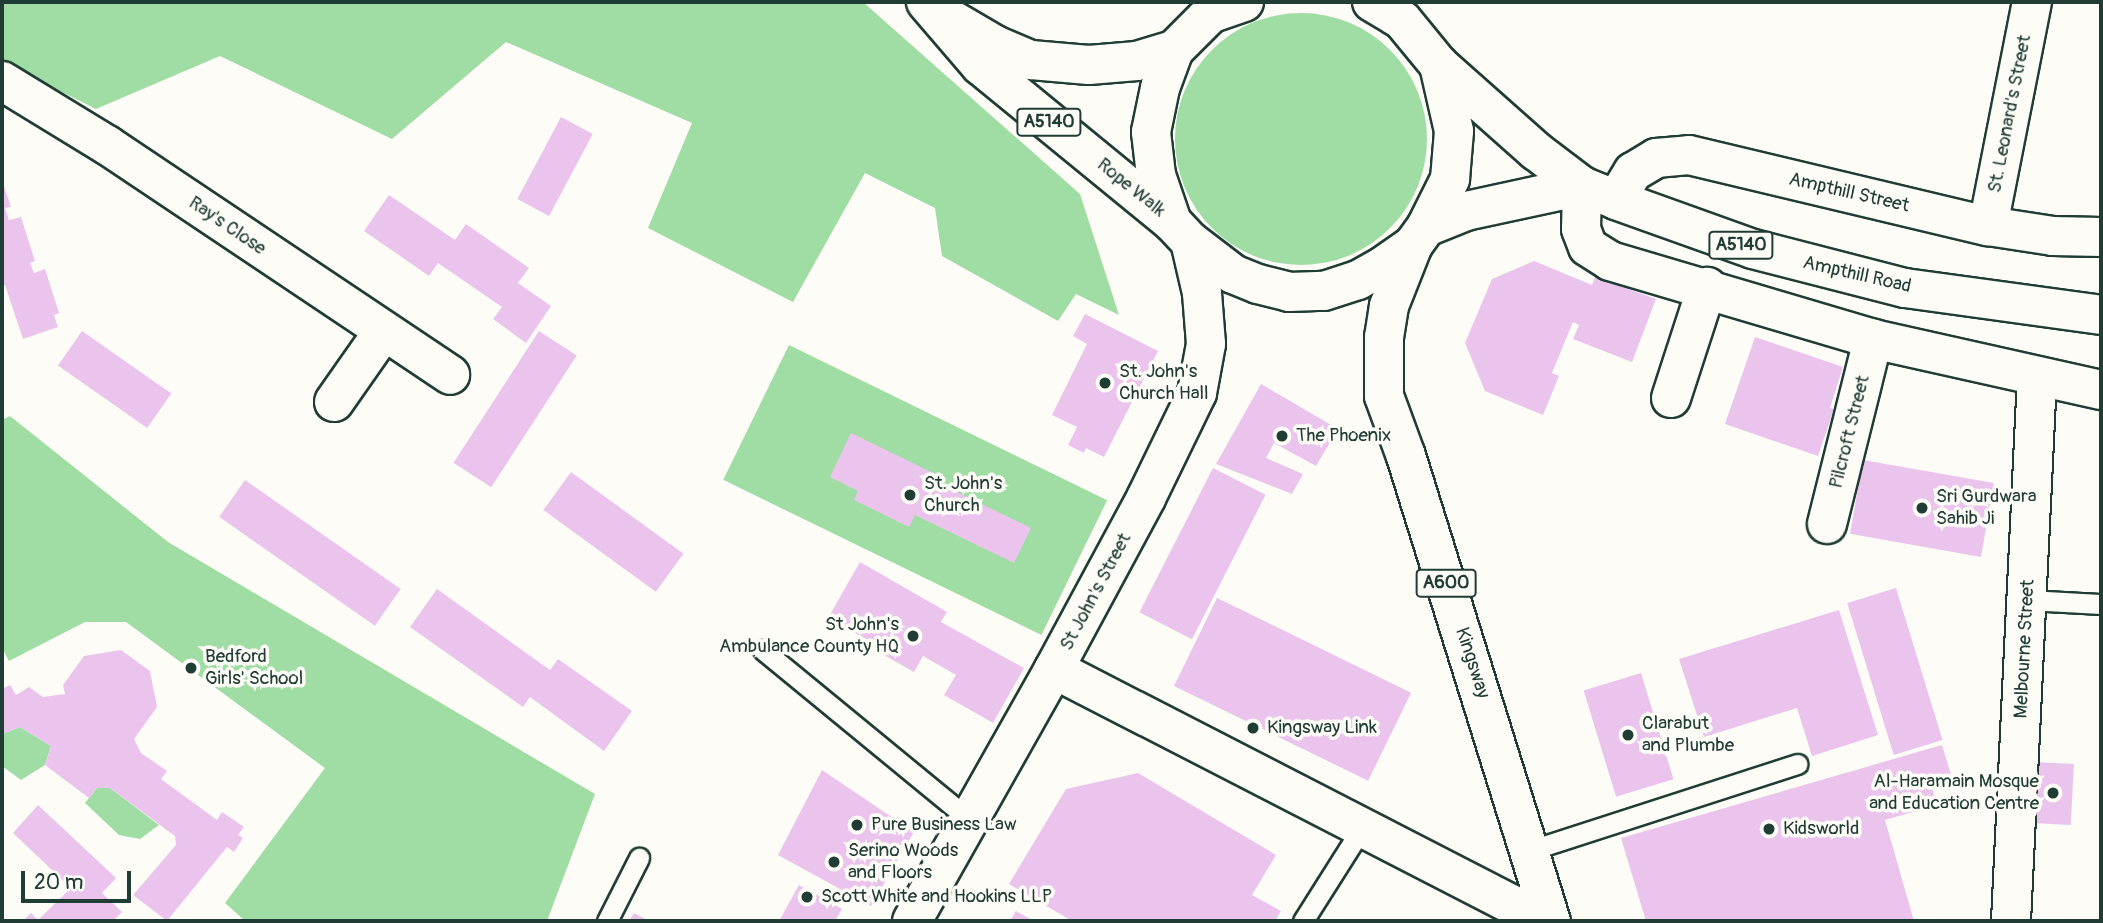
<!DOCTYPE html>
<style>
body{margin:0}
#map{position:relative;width:2103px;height:923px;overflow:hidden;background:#fdfcf7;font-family:Pangolin,sans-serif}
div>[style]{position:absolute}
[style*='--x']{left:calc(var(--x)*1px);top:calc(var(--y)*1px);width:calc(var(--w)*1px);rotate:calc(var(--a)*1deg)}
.green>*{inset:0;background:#a0dda4;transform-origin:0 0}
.round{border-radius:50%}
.building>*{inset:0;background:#ebc4ed;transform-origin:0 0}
.roads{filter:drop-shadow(2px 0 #1f3d34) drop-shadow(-2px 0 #1f3d34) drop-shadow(0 2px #1f3d34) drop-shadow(0 -2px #1f3d34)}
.service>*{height:19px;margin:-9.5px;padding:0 9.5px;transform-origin:9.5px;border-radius:9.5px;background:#fdfcf7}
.minor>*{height:38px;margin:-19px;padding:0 19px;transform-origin:19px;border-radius:19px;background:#fdfcf7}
.primary>*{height:38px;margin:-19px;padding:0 19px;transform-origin:19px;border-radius:19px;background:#fdfcf7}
.dots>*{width:19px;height:19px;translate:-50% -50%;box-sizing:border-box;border:4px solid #fdfcf7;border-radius:50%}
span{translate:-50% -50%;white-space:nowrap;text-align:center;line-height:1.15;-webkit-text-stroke:7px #fdfcf7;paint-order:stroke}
.shield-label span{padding:2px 5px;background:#fdfcf7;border:2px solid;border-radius:5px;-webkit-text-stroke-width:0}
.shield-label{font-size:18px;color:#1f3d34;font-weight:700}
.street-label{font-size:19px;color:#1f3d34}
.poi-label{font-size:19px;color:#1f3d34}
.left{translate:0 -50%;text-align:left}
.right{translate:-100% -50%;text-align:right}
.frame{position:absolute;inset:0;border:4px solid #1f3d34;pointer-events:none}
.scale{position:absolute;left:21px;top:871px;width:110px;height:32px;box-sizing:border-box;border:4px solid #1f3d34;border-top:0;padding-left:9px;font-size:21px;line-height:24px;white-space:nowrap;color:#1f3d34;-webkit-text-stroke:5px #fdfcf7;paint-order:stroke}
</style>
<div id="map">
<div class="green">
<div style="clip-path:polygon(2px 2px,863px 2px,1080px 194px,1119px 315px,1076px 294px,1058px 321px,942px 256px,935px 208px,865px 173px,793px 302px,648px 228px,692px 123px,506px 42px,392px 139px,220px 56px,96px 109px,2px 62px)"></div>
<div class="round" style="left:1175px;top:13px;width:252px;height:252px"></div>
<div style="left:789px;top:345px;width:354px;height:150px;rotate:26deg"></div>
<div style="clip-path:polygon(10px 416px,168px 542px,595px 794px,547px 921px,245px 921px,225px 903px,325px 768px,126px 622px,85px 622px,9px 661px,2px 648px,2px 420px)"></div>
<div style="clip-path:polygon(20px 727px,51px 746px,45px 765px,21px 780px,2px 766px,2px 734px)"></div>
<div style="clip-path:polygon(97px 788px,110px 788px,159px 825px,140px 839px,119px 835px,85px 803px)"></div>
</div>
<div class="building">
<div style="left:561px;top:117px;width:36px;height:93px;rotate:28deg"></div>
<div style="clip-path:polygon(2px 180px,11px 207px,5px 208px,9px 220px,21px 217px,35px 261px,30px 263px,34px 273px,45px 269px,59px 313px,54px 315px,58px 327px,23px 339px,5px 285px,2px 286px)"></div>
<div style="clip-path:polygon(389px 195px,455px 240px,466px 224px,529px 268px,518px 283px,551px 306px,526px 343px,493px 319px,502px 307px,438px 263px,429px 276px,364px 231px)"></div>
<div style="clip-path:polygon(1534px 261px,1592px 285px,1595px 277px,1656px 299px,1632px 362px,1573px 339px,1579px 325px,1573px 322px,1552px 373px,1559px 376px,1543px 415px,1485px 391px,1465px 343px,1492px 279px)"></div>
<div style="clip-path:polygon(1085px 314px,1158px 351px,1104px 457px,1086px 448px,1084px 453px,1068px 445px,1077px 427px,1052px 415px,1087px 344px,1073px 336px)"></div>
<div style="left:82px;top:331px;width:109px;height:42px;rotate:35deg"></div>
<div style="left:539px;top:331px;width:45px;height:157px;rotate:33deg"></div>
<div style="clip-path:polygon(1755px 337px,1843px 367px,1830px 408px,1834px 409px,1818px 456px,1725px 424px)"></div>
<div style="clip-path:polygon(1261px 384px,1338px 429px,1316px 466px,1274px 443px,1266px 458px,1303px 474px,1292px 494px,1216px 464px)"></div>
<div style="clip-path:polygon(851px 433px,935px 474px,932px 480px,1031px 528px,1014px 563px,915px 515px,909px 527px,854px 500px,858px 491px,830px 477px)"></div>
<div style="left:1863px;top:460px;width:133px;height:75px;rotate:10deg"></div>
<div style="left:1213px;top:468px;width:59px;height:162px;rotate:27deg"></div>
<div style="left:571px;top:472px;width:139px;height:47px;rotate:36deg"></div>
<div style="left:245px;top:480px;width:190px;height:45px;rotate:35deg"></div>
<div style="clip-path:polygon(860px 562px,947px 612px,941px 622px,1024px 668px,993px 723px,944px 695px,956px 675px,923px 656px,914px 672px,882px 654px,884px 649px,828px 618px)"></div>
<div style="left:1896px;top:588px;width:159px;height:51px;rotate:73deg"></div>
<div style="clip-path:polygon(437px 589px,550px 670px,558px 659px,632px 711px,604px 751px,530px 697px,523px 707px,410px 627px)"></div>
<div style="left:1217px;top:598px;width:216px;height:98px;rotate:26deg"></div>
<div style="clip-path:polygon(1839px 610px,1878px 735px,1812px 756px,1797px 708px,1704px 737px,1679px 659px)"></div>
<div style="clip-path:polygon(121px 650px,150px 671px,157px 707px,134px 739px,141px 753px,167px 771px,161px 779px,217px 820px,222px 812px,244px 827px,238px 835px,243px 838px,234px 852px,227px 847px,167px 921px,133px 895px,176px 845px,175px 836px,110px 788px,97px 788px,89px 798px,45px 765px,51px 746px,20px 727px,2px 734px,2px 689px,10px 685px,16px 695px,29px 687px,43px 697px,65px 694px,63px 685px,84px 656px)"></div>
<div style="left:1641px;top:673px;width:111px;height:60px;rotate:73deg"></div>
<div style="clip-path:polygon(1942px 745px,1952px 778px,1931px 784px,1937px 805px,1885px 820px,1914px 921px,1646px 921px,1621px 838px)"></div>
<div style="left:2035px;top:762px;width:39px;height:61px;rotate:3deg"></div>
<div style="clip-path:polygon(822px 770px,914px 832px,871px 906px,778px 855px)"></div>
<div style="clip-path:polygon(1138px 773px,1276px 855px,1252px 895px,1281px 911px,1275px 921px,1072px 921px,1009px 884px,1066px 789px)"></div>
<div style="clip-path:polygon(38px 805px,116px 878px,102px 893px,122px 912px,113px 921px,23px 921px,31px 913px,38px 920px,71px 888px,13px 833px)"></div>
<div style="clip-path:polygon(799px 885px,842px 909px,835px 921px,779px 921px)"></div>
<div style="clip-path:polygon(1016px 911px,1034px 921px,1010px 921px)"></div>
<div style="clip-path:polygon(634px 913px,649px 921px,629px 921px)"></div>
</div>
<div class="roads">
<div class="service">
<div style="--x:2028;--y:600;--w:73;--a:3.1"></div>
<div style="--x:763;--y:650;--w:269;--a:39.4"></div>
<div style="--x:1531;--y:850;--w:280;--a:-17.9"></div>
<div style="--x:607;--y:921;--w:71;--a:-63.1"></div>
<div style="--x:1303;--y:921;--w:112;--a:-57.7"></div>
</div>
<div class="minor">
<div style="--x:2;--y:81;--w:123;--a:31.4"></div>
<div style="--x:107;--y:145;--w:413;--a:33.8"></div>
<div style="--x:1582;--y:186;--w:43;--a:91.3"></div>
<div style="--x:1581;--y:229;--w:19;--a:69"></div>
<div style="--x:1588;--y:247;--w:26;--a:32"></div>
<div style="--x:1610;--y:261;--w:274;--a:16.5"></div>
<div style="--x:1873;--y:339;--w:234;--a:12.6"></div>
<div style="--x:1616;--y:200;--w:33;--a:-59"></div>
<div style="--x:1633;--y:172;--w:27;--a:-31"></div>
<div style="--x:1656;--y:158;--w:33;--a:-5"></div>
<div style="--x:1689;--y:155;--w:307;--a:13.4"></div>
<div style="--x:1988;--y:226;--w:66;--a:8.7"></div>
<div style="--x:2053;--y:236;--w:48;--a:1.2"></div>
<div style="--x:1988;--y:226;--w:228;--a:-78.9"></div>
<div style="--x:1671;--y:398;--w:117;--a:-72"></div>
<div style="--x:334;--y:402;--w:85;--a:-55"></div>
<div style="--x:1827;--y:524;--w:191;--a:-76"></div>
<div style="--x:2011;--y:921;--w:545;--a:-87.26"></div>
</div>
<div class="primary">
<div style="--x:926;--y:2;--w:83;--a:49.4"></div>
<div style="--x:980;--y:65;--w:248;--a:39.3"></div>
<div style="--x:1244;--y:2;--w:36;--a:161"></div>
<div style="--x:1210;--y:14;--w:51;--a:135"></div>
<div style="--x:1174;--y:50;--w:40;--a:110.2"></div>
<div style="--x:1160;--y:88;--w:45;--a:101.6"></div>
<div style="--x:1151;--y:132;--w:43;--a:83.4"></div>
<div style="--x:1156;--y:175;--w:50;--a:71.2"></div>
<div style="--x:1172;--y:222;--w:26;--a:47"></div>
<div style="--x:1190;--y:241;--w:54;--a:37.5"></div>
<div style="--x:1233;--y:274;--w:27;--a:22"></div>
<div style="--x:1258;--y:284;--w:32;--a:14"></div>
<div style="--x:1289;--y:292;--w:35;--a:-2"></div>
<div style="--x:1324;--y:291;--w:36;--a:-18"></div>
<div style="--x:1358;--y:280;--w:29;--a:-29"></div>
<div style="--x:1383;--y:266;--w:37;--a:-35"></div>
<div style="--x:1413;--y:245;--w:22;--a:-54"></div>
<div style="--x:1426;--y:227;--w:54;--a:-63.4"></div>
<div style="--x:1450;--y:179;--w:48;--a:-85.2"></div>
<div style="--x:1454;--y:131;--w:68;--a:-102.8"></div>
<div style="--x:1439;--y:65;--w:58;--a:-129.4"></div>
<div style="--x:1402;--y:20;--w:35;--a:-149"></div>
<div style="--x:954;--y:21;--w:48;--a:30.3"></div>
<div style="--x:995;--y:45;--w:39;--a:23"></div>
<div style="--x:1031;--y:60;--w:58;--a:4.9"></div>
<div style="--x:1089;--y:65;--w:48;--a:-4.8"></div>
<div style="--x:1137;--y:61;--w:39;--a:-17"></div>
<div style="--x:1439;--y:65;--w:130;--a:41.6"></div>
<div style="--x:1536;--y:151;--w:58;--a:37.3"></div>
<div style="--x:1582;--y:186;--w:37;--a:22"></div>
<div style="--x:1616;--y:200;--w:145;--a:19.7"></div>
<div style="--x:1753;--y:249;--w:157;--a:14.4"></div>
<div style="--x:1905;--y:288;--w:198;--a:7.8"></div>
<div style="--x:1426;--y:227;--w:43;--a:-21.8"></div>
<div style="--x:1466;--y:211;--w:119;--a:-12.2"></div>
<div style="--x:1413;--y:245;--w:66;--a:111.5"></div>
<div style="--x:1389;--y:306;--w:31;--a:99"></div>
<div style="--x:1384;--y:337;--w:59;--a:90"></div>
<div style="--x:1384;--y:396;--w:64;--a:69.9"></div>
<div style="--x:1406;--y:456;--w:487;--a:72.7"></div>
<div style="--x:1054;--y:669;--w:551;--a:27.22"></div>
<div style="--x:912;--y:921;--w:289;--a:-60.6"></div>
<div style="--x:1054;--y:669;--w:194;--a:-61.7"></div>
<div style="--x:1146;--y:498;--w:117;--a:-64.1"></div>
<div style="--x:1197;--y:393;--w:50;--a:-79.6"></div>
<div style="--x:1206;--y:344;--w:51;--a:-94.5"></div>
<div style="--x:1202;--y:293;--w:53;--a:-103"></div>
</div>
</div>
<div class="dots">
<div style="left:1105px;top:383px;background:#1f3d34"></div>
<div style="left:1282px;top:436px;background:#1f3d34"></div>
<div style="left:910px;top:495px;background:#1f3d34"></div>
<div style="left:1922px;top:508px;background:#1f3d34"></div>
<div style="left:913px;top:636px;background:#1f3d34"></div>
<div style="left:191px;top:668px;background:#1f3d34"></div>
<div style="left:1253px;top:728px;background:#1f3d34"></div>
<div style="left:1628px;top:735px;background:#1f3d34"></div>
<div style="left:2053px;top:793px;background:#1f3d34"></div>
<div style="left:857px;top:825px;background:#1f3d34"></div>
<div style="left:1769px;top:829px;background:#1f3d34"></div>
<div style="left:834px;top:862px;background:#1f3d34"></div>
<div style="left:807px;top:897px;background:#1f3d34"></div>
</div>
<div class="shield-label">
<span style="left:1049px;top:122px">A5140</span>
<span style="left:1741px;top:245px">A5140</span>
<span style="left:1446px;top:583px">A600</span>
</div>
<div class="street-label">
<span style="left:2010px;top:114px;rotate:-79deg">St. Leonard's Street</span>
<span style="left:1131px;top:188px;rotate:39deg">Rope Walk</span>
<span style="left:1849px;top:193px;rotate:13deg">Ampthill Street</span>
<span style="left:227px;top:226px;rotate:34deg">Ray's Close</span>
<span style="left:1857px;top:275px;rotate:13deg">Ampthill Road</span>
<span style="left:1850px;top:432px;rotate:-76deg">Pilcroft Street</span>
<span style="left:1096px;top:592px;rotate:-62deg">St John's Street</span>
<span style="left:2025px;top:649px;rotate:-87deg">Melbourne Street</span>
<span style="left:1472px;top:663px;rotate:72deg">Kingsway</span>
</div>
<div class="poi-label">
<span class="left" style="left:1119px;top:383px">St. John's<br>Church Hall</span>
<span class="left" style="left:1296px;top:436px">The Phoenix</span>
<span class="left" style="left:924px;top:495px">St. John's<br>Church</span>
<span class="left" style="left:1936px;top:508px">Sri Gurdwara<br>Sahib Ji</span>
<span class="right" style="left:899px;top:636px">St John's<br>Ambulance County HQ</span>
<span class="left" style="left:205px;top:668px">Bedford<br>Girls' School</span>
<span class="left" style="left:1642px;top:735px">Clarabut<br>and Plumbe</span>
<span class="left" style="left:1267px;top:728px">Kingsway Link</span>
<span class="right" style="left:2039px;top:793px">Al-Haramain Mosque<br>and Education Centre</span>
<span class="left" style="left:871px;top:825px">Pure Business Law</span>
<span class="left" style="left:1783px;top:829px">Kidsworld</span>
<span class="left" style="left:848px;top:862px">Serino Woods<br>and Floors</span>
<span class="left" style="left:821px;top:897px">Scott White and Hookins LLP</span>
</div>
<div class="frame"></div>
<div class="scale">20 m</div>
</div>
